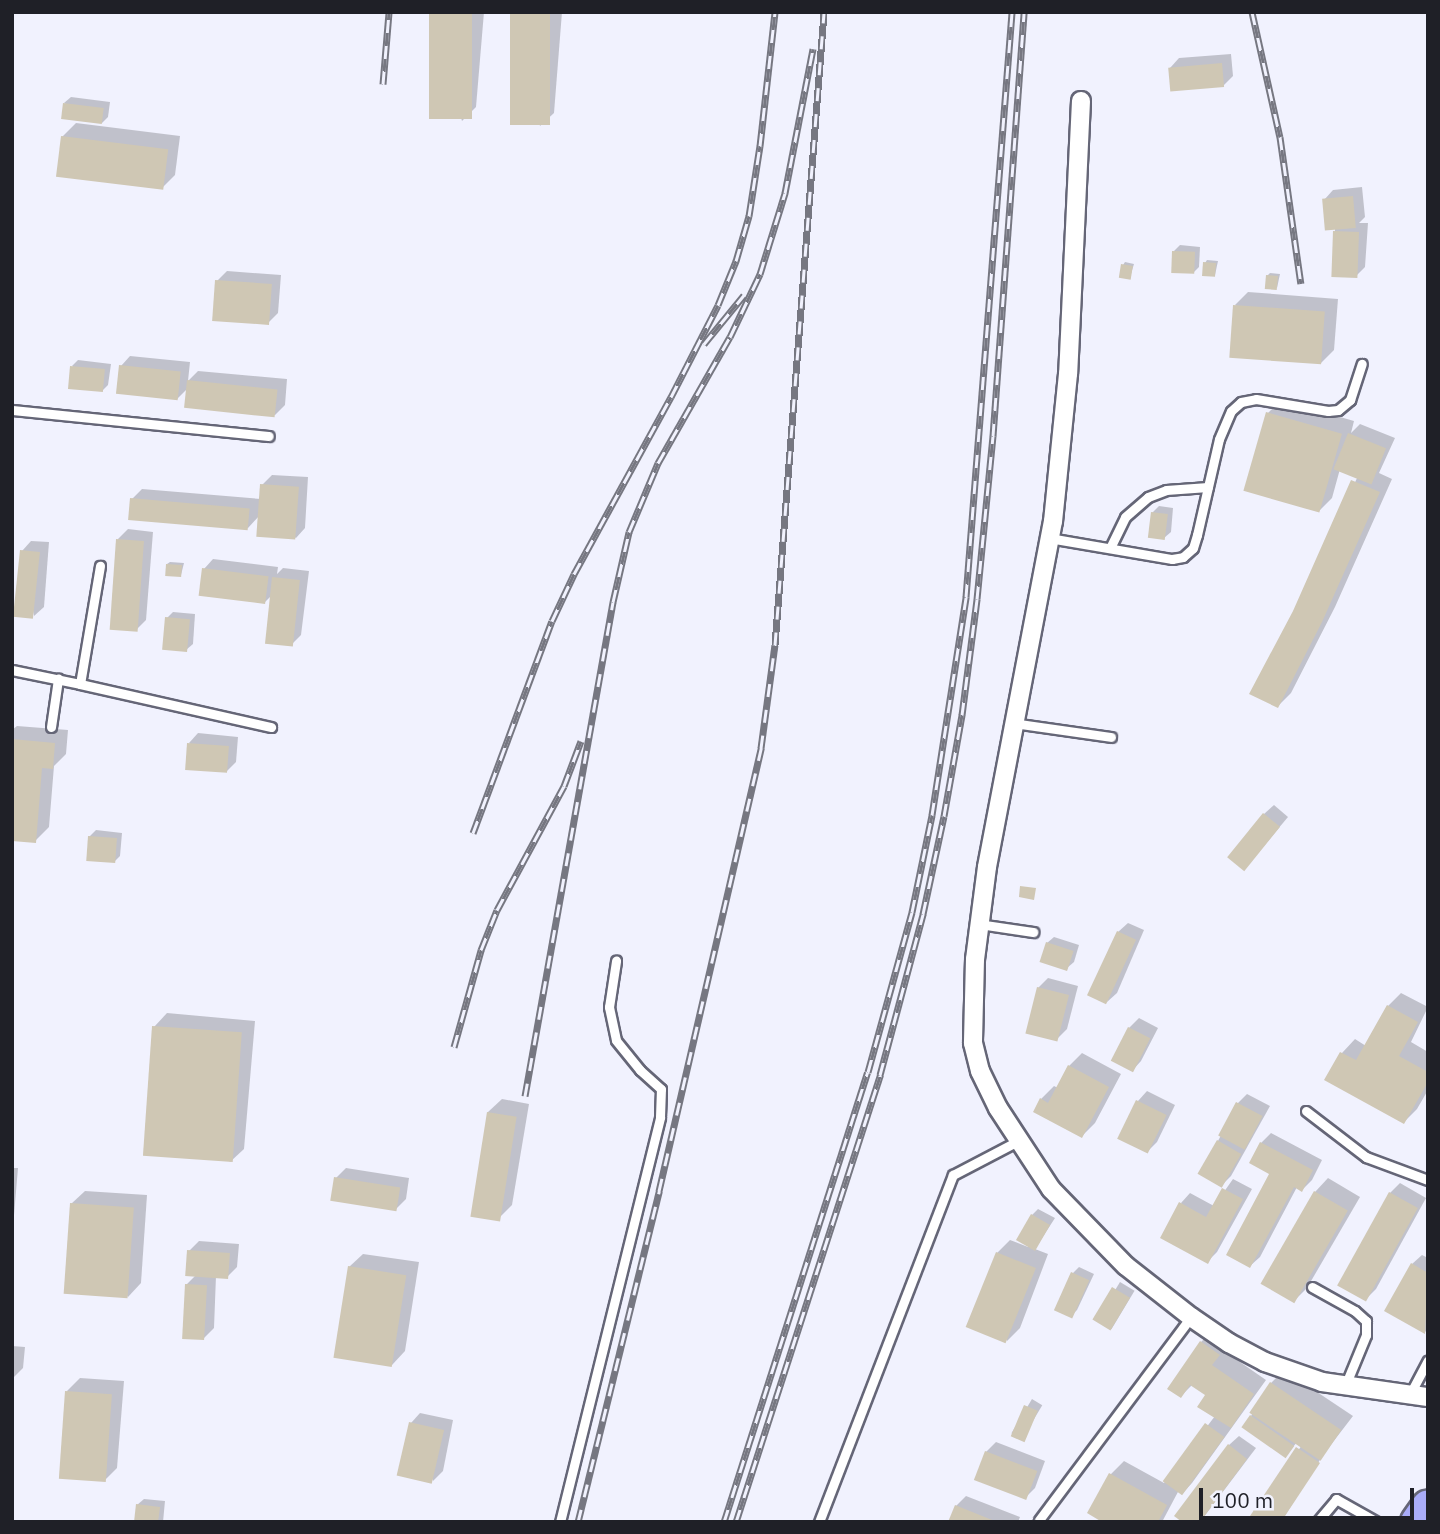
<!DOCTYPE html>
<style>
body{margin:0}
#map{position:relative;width:1440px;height:1534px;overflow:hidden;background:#f1f2fe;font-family:"IBM Plex Sans",sans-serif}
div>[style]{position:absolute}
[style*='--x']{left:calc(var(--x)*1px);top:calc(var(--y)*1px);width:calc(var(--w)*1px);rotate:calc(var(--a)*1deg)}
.shadow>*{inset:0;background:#0003;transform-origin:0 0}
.building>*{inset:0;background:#cfc7b4;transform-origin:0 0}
.roads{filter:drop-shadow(2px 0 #656677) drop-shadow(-2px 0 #656677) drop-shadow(0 2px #656677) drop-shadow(0 -2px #656677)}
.lane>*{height:9px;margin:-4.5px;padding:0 4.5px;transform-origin:4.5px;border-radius:4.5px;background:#fff}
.street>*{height:18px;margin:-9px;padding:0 9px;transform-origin:9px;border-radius:9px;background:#fff}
.highway>*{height:32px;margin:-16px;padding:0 16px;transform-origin:16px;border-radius:16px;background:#a9acf8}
.rail>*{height:7px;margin-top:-3.5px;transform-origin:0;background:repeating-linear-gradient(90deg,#f1f2fe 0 13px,#767781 0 26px);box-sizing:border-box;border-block:2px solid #767781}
span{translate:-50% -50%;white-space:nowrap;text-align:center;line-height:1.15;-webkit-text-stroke:5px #f1f2fe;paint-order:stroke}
.frame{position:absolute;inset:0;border:14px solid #1f2027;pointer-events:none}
.scale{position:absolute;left:1199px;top:1488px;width:215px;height:32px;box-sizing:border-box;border:4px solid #1f2027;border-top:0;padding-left:9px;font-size:21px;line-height:24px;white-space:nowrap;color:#1f2027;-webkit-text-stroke:5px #f1f2fe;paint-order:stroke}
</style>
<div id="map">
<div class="shadow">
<div style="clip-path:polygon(431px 12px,484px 12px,476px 107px,462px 121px)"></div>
<div style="clip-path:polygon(512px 12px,562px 12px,554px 113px,540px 126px)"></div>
<div style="clip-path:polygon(1231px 54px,1233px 76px,1223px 86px,1170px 68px,1179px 58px)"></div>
<div style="clip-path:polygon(71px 97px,110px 102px,108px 117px,102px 123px,64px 103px)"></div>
<div style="clip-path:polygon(76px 123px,180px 136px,175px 175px,162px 188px,62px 137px)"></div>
<div style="clip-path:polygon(1362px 187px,1365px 217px,1359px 223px,1368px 223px,1365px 267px,1355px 277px,1333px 275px,1335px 229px,1324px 200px,1333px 190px)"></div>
<div style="clip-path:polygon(1180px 245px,1200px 247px,1199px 267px,1193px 273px,1174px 251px)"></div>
<div style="clip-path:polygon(1207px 260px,1218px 261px,1215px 275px,1205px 263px)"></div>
<div style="clip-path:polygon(1125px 262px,1134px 264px,1130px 277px,1123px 265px)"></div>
<div style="clip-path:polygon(227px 271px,281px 275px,278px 313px,268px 323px,217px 281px)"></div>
<div style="clip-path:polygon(1270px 273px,1280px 274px,1277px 288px,1267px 276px)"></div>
<div style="clip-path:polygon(1248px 292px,1338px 299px,1334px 350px,1320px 364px,1235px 305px)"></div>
<div style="clip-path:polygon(130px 356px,190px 362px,188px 381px,198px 371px,287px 379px,285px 405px,275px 415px,188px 388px,177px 399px,121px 366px)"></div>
<div style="clip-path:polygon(78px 360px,111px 364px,108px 385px,102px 391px,72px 366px)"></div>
<div style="clip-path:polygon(1281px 400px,1354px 421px,1351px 433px,1360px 424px,1395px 438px,1379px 473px,1392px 479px,1335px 607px,1291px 693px,1278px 706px,1294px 611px,1358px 476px,1340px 469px,1332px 498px,1319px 511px,1268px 413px)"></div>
<div style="clip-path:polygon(272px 475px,308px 477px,305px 528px,296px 538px,260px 515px,248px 528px,132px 499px,142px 489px,261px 499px,262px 485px)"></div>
<div style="clip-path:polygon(1159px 506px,1173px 508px,1171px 532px,1164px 538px,1152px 513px)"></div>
<div style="clip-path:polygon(128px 529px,153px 532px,146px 620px,136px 630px,118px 539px)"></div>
<div style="clip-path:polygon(31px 541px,49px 542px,44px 607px,34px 616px,22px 551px)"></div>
<div style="clip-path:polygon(213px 559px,278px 567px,277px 574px,283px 568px,309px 571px,301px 635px,291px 645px,271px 596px,265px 602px,204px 569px)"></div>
<div style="clip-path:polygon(170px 562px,184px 563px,181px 575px,167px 564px)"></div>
<div style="clip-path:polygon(173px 612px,195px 614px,193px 644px,186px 650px,167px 618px)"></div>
<div style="clip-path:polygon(17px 726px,68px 730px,66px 754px,54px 766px,49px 827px,35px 841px,12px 839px,12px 730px)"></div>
<div style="clip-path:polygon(198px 733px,238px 737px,236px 762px,226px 772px,189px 743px)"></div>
<div style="clip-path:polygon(1274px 805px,1288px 817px,1253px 859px,1264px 814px)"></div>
<div style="clip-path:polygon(96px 830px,122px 833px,120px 856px,114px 862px,89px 837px)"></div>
<div style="clip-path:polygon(1128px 923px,1144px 930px,1117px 993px,1107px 1002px,1118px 932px)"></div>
<div style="clip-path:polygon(1054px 937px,1079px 945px,1074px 962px,1067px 968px,1047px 943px)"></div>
<div style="clip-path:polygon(1048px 978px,1078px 986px,1067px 1029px,1057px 1039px,1038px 988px)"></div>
<div style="clip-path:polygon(1401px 993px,1428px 1007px,1411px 1042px,1428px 1052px,1428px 1090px,1417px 1109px,1404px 1122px,1327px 1080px,1342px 1053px,1355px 1039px,1366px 1046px,1388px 1006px)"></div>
<div style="clip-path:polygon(167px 1013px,255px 1021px,244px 1149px,230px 1162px,154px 1027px)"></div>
<div style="clip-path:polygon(1139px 1018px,1158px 1028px,1141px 1061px,1132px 1071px,1129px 1028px)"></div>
<div style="clip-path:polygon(1082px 1053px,1121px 1074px,1095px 1123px,1082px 1136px,1041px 1099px,1054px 1086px,1058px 1088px,1069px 1066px)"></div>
<div style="clip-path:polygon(1147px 1091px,1175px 1105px,1157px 1142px,1147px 1152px,1138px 1101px)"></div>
<div style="clip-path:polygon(1247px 1094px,1270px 1106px,1231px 1176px,1222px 1185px,1218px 1141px,1238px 1103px)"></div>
<div style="clip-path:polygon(502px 1099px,529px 1104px,512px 1205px,498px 1219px,488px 1112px)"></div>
<div style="clip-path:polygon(1271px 1133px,1322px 1160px,1312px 1180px,1302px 1190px,1297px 1187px,1260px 1257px,1250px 1266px,1271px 1173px,1261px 1143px)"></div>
<div style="clip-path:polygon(12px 1168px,18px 1168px,12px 1239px)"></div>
<div style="clip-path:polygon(346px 1168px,409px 1178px,406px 1199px,396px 1209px,336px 1178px)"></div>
<div style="clip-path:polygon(1328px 1178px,1360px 1197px,1307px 1288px,1294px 1301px,1315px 1192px)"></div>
<div style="clip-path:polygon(1233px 1179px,1252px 1189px,1217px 1252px,1207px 1262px,1181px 1203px,1190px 1193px,1214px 1206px)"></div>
<div style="clip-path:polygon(1400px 1183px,1426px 1198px,1376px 1289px,1366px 1299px,1390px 1193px)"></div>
<div style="clip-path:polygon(85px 1191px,147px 1195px,141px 1283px,128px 1297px,71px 1204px)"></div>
<div style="clip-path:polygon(1038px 1209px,1055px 1218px,1035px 1249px,1048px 1254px,1020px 1328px,1007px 1341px,997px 1253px,1010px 1240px,1028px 1247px,1032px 1215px)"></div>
<div style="clip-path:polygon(199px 1241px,239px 1244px,237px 1267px,227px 1277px,216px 1276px,214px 1328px,204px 1338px,186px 1285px,196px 1275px,189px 1251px)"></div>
<div style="clip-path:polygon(363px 1254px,419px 1262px,405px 1351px,392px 1365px,349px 1267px)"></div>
<div style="clip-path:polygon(1422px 1255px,1428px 1258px,1428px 1329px,1425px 1332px,1412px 1264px)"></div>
<div style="clip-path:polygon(1079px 1267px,1094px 1274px,1077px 1310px,1071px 1316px,1073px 1273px)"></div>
<div style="left:1120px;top:1282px;width:17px;height:45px;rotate:31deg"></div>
<div style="clip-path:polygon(1214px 1329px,1232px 1341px,1224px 1351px,1266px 1380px,1192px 1483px,1183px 1493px,1179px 1490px,1162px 1522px,1106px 1522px,1111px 1474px,1124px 1461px,1164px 1483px,1215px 1416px,1207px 1395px,1192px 1385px,1181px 1396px,1201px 1342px)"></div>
<div style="clip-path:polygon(12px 1346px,25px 1347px,23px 1368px,13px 1378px)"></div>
<div style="clip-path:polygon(1284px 1370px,1353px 1416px,1323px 1455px,1281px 1522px,1248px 1522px,1302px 1445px,1297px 1442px,1286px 1456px,1251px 1416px,1271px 1383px)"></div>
<div style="clip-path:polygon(80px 1378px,124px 1381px,117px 1468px,104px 1481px,67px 1391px)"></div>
<div style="left:1032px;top:1399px;width:12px;height:40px;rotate:31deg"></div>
<div style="clip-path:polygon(420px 1413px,453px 1420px,443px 1471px,433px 1481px,411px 1423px)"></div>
<div style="clip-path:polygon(1239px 1436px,1256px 1448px,1200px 1522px,1229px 1445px)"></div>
<div style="clip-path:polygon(996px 1442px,1045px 1461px,1035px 1488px,1025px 1498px,986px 1452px)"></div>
<div style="clip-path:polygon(966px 1496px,1020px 1517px,1018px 1522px,950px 1522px,956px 1506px)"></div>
<div style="clip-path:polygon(144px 1499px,165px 1501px,163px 1522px,136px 1522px,137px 1505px)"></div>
</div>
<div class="building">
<div style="left:429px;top:12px;width:43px;height:107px"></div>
<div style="left:510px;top:12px;width:40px;height:113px"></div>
<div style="left:1222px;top:63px;width:24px;height:54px;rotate:85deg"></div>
<div style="left:63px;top:103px;width:41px;height:16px;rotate:7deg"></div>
<div style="left:61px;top:136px;width:108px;height:41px;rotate:7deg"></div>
<div style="left:1353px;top:196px;width:32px;height:31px;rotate:85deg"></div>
<div style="left:1333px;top:231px;width:26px;height:46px;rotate:2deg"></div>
<div style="left:1172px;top:251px;width:23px;height:22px;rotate:2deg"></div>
<div style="left:1203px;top:262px;width:13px;height:14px;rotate:4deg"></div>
<div style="left:1121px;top:264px;width:12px;height:14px;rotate:9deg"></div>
<div style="left:1266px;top:275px;width:12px;height:14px;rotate:5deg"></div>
<div style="left:215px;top:280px;width:57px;height:41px;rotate:4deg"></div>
<div style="left:1233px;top:305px;width:92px;height:53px;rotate:4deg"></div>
<div style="left:119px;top:365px;width:62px;height:29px;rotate:6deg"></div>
<div style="left:70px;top:366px;width:35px;height:23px;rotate:5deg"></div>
<div style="left:187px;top:380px;width:91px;height:28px;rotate:6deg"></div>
<div style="left:1266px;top:412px;width:79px;height:82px;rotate:16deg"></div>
<div style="left:1348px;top:433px;width:41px;height:39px;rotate:22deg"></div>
<div style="clip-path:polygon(1351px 480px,1380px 492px,1322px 622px,1278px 708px,1249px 694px,1293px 611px)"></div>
<div style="left:260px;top:484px;width:39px;height:53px;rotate:4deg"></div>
<div style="left:130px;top:498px;width:120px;height:22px;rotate:5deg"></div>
<div style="left:1151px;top:512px;width:17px;height:26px;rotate:7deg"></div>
<div style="left:116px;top:539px;width:28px;height:91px;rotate:4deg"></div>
<div style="left:20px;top:550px;width:20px;height:67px;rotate:6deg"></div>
<div style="left:166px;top:564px;width:16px;height:12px;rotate:4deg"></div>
<div style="left:202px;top:568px;width:67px;height:28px;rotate:7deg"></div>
<div style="left:272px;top:577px;width:28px;height:67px;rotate:6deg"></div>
<div style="left:165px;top:617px;width:25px;height:33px;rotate:5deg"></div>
<div style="clip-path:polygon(12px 739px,55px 743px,53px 769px,42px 768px,36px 843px,12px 841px)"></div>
<div style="left:187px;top:743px;width:42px;height:27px;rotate:4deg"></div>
<div style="left:1263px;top:813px;width:22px;height:57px;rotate:39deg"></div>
<div style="left:88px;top:836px;width:29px;height:25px;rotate:4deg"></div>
<div style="clip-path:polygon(1020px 886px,1036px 888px,1034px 900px,1019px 897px)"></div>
<div style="left:1117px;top:931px;width:21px;height:71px;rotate:25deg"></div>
<div style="left:1046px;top:942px;width:29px;height:21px;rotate:18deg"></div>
<div style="left:1037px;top:987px;width:33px;height:48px;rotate:14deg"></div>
<div style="clip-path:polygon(1387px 1005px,1418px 1022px,1399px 1056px,1428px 1072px,1428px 1082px,1404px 1124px,1324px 1080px,1340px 1052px,1356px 1060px)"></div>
<div style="left:152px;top:1026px;width:90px;height:130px;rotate:4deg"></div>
<div style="left:1128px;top:1027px;width:25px;height:38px;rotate:27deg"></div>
<div style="clip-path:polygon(1068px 1065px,1109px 1087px,1082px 1138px,1033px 1112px,1040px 1098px,1048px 1103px)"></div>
<div style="left:1136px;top:1100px;width:34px;height:43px;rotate:26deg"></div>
<div style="left:1236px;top:1102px;width:30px;height:38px;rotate:28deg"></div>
<div style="left:487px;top:1112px;width:30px;height:106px;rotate:9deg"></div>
<div style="left:1217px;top:1140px;width:28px;height:39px;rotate:30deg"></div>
<div style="clip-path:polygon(1260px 1142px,1313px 1170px,1302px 1192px,1294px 1187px,1250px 1268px,1226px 1255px,1269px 1174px,1249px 1163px)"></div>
<div style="left:334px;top:1177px;width:67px;height:24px;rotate:9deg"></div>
<div style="clip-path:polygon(1222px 1188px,1243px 1199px,1208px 1264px,1160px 1238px,1179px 1202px,1206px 1217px)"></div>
<div style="left:1314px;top:1191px;width:39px;height:107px;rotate:30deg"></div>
<div style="left:1389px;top:1192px;width:33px;height:107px;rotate:29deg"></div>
<div style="left:70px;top:1203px;width:64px;height:91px;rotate:4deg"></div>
<div style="left:1031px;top:1214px;width:22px;height:30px;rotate:30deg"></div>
<div style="left:187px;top:1250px;width:43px;height:26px;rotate:4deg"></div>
<div style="left:996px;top:1252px;width:43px;height:81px;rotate:22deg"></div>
<div style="clip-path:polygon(1411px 1263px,1428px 1273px,1425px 1334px,1384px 1311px)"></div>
<div style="left:348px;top:1266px;width:59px;height:93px;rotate:9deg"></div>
<div style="left:1071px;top:1272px;width:20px;height:42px;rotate:24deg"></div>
<div style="left:185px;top:1284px;width:22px;height:55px;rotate:3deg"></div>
<div style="left:1112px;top:1287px;width:21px;height:38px;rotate:31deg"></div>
<div style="clip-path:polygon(1200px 1341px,1220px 1355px,1212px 1365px,1254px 1394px,1231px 1428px,1197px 1407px,1205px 1395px,1190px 1385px,1181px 1398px,1167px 1389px)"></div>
<div style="left:1270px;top:1382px;width:86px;height:37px;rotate:34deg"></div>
<div style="left:65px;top:1391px;width:47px;height:88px;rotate:4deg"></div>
<div style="left:1024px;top:1405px;width:15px;height:34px;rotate:23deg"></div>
<div style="left:1250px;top:1415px;width:54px;height:15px;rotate:35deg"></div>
<div style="left:409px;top:1422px;width:36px;height:55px;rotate:13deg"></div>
<div style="left:1205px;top:1423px;width:24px;height:72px;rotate:36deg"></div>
<div style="clip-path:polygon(1228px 1444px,1247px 1459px,1200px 1522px,1182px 1522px,1174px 1516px)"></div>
<div style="clip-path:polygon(1296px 1447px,1320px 1463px,1281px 1522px,1246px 1522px)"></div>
<div style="left:985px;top:1451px;width:56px;height:31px;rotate:21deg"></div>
<div style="clip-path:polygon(1109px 1473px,1167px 1505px,1158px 1522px,1102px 1522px,1087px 1513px)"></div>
<div style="clip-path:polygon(136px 1504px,160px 1507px,158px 1522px,134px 1522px)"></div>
<div style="clip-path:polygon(955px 1505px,997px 1522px,948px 1522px)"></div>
</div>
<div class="roads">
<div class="lane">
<div style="--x:12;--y:410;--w:258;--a:5.8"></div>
<div style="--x:1049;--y:538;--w:125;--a:9.7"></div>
<div style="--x:1172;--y:559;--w:11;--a:-10"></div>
<div style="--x:1183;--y:557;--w:13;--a:-42"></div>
<div style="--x:1193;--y:548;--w:14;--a:-73"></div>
<div style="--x:1197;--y:535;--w:98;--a:-77.1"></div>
<div style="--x:1219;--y:439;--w:30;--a:-67"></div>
<div style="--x:1231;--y:411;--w:13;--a:-42"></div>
<div style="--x:1241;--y:402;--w:15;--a:-11"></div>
<div style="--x:1256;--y:399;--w:73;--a:9.5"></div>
<div style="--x:1328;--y:411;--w:10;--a:-6"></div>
<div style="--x:1338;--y:410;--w:16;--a:-40"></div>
<div style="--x:1350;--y:400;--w:38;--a:-72"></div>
<div style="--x:1110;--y:548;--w:34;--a:-64"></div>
<div style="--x:1125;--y:517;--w:30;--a:-41"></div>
<div style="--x:1148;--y:497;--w:19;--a:-21"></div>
<div style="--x:1166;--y:490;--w:42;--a:-4.1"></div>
<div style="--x:12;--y:670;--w:69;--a:11.6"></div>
<div style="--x:80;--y:684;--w:120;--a:-80.4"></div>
<div style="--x:80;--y:684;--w:196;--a:12.7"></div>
<div style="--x:1013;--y:723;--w:99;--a:8.1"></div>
<div style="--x:51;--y:727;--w:49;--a:-81.7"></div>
<div style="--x:979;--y:924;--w:55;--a:8.4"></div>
<div style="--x:1306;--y:1111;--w:76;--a:37.5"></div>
<div style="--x:1366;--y:1157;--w:66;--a:20.4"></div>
<div style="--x:1312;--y:1287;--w:49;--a:29.2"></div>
<div style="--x:1355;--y:1311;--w:15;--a:42"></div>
<div style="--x:1366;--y:1321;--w:14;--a:90"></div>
<div style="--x:1366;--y:1335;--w:55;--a:112.4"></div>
<div style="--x:1410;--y:1394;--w:38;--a:-62"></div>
<div style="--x:1039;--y:1520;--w:254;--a:-53.2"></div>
<div style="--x:560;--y:1522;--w:417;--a:-76.1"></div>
<div style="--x:660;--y:1117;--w:28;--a:-88"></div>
<div style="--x:661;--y:1089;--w:28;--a:-138"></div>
<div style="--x:640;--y:1070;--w:38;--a:-129"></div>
<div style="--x:616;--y:1040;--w:34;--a:-102"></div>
<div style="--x:609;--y:1007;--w:47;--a:-81.3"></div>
<div style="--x:819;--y:1522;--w:372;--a:-68.9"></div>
<div style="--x:953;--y:1175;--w:73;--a:-27.6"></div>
<div style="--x:1317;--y:1522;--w:30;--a:-50"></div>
<div style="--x:1336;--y:1499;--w:47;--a:29.3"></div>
</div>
<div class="street">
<div style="--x:1081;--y:101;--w:273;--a:92.7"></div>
<div style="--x:1068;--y:374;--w:148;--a:95.8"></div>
<div style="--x:1053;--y:521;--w:352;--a:100.8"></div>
<div style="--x:987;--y:867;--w:93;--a:97.4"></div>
<div style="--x:975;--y:959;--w:84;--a:91.4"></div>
<div style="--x:973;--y:1043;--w:29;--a:76"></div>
<div style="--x:980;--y:1071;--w:41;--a:64.1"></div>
<div style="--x:998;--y:1108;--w:97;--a:56.8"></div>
<div style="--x:1051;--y:1189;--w:107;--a:45.8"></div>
<div style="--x:1126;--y:1266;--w:83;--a:38.1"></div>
<div style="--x:1191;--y:1317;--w:46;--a:34.4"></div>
<div style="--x:1229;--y:1343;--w:41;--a:27.8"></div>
<div style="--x:1265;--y:1362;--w:60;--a:19.3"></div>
<div style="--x:1322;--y:1382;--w:107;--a:8.1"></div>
</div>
<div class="highway">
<div style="--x:1417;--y:1522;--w:19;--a:-55"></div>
</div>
</div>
<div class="rail">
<div style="--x:1252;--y:12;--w:128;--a:77.4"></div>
<div style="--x:1280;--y:137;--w:148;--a:81.9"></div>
<div style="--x:383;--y:84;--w:72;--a:-85.2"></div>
<div style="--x:704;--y:344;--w:63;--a:-50.8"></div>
<div style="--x:473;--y:833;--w:226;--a:-69.6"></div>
<div style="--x:552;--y:621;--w:52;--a:-64.9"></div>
<div style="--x:574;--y:574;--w:202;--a:-61.3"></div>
<div style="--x:671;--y:397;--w:103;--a:-62.9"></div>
<div style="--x:718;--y:305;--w:48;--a:-67.8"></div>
<div style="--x:736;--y:261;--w:47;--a:-73.9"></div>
<div style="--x:749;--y:216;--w:71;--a:-81.1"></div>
<div style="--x:760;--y:146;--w:135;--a:-83.6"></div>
<div style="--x:454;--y:1047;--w:101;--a:-74.4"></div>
<div style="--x:481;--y:950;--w:43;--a:-68.2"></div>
<div style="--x:497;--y:910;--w:141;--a:-61.6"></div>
<div style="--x:564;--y:786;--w:48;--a:-69.3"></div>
<div style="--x:525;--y:1096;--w:502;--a:-79.9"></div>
<div style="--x:613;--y:602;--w:72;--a:-77.1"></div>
<div style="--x:629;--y:532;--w:75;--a:-67.2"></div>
<div style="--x:658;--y:463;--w:145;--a:-60.3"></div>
<div style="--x:730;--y:337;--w:70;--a:-64.5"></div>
<div style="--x:760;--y:274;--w:85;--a:-72.8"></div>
<div style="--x:785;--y:193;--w:147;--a:-79"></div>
<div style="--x:578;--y:1522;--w:341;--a:-76.2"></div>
<div style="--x:659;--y:1191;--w:455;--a:-77"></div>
<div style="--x:761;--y:748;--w:104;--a:-82.3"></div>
<div style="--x:775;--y:645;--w:635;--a:-85.57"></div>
<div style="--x:724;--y:1522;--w:472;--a:-72.3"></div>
<div style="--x:868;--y:1072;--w:166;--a:-74.6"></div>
<div style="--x:912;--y:912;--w:99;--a:-78.3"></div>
<div style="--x:932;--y:815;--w:221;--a:-81.1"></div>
<div style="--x:966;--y:597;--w:587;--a:-85.5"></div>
<div style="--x:736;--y:1522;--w:470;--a:-72.1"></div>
<div style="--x:880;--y:1075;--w:167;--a:-75"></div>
<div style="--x:923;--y:914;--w:100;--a:-77.9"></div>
<div style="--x:944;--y:816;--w:103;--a:-79.9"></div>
<div style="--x:962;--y:715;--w:117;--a:-82.6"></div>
<div style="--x:977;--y:599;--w:164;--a:-84.4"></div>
<div style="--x:993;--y:436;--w:425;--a:-85.8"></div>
</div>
<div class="frame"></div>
<div class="scale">100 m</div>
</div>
